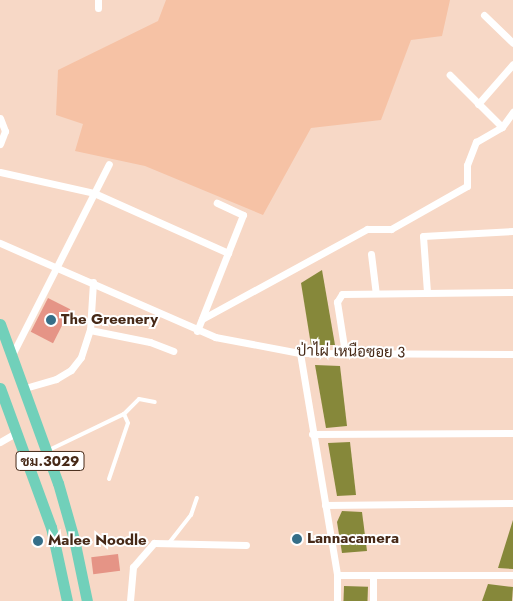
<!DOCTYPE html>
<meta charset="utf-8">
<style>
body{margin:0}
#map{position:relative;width:513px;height:601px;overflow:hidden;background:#f7d8c6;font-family:Jost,Sarabun,sans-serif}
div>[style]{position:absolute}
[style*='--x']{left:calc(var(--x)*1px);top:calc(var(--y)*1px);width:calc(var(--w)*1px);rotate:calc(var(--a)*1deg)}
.green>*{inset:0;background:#f6c2a5}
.water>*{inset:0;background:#86883a;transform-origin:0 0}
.building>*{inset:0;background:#e59486;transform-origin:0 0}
.service>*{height:4px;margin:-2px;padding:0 2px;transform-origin:2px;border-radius:2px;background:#fff}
.minor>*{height:7px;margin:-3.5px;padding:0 3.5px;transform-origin:3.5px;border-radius:3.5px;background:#fff}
.primary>*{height:11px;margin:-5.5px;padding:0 5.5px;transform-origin:5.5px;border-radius:5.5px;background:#71d0ba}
.dots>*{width:14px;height:14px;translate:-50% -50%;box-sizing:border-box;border:2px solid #fff;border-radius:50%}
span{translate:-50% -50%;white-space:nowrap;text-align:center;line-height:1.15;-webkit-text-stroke:4px #fff;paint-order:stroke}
.shield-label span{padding:1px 4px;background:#fff;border:1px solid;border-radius:4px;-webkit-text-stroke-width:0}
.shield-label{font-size:14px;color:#462917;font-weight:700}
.poi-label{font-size:15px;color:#462917;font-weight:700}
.left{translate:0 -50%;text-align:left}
.street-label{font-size:15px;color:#462917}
</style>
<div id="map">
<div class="green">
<div style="clip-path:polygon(166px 0,450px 0,442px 36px,411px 40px,381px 120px,311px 128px,263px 215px,145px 166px,75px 151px,83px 124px,56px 115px,58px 70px,158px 21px)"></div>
</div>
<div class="water">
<div style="clip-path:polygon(322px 270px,335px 345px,311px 345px,301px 283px)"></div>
<div style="clip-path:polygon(315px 365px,340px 366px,347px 426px,326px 428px)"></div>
<div style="clip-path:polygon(350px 442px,356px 495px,337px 496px,328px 443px)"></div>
<div style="clip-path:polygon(342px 511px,362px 512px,367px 551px,342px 553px,337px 522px)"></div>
<div style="clip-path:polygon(513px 520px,513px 569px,498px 568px)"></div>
<div style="clip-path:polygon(488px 584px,513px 587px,512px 601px,482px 601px)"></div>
<div style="left:344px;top:586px;width:24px;height:15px;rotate:2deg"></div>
</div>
<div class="building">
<div style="left:48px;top:298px;width:25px;height:38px;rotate:27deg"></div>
<div style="left:118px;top:554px;width:17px;height:27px;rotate:83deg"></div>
</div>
<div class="service">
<div style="--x:47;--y:451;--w:85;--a:-25.7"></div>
<div style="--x:124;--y:414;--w:21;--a:-45"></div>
<div style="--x:139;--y:399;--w:16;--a:11"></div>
<div style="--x:109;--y:479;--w:59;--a:-71.3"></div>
<div style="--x:128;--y:423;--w:10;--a:-114"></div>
<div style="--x:169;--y:543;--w:36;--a:-52"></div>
<div style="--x:191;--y:515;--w:18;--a:-71"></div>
</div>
<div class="minor">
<div style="--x:98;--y:8;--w:8;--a:-90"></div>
<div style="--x:484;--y:15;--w:40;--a:44"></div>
<div style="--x:478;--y:104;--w:53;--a:-48.8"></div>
<div style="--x:0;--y:118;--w:14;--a:69"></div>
<div style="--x:5;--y:131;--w:14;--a:111"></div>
<div style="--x:502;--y:127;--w:19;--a:-54"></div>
<div style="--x:0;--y:172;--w:96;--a:12.6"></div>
<div style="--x:94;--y:193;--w:147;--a:24.1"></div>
<div style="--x:0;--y:243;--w:235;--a:23.6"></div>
<div style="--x:215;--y:337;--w:86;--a:10.7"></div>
<div style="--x:300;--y:353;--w:213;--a:0.3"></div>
<div style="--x:371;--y:254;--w:39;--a:83"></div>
<div style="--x:427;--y:292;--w:56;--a:-94.1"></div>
<div style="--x:423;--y:236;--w:90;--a:-3.2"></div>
<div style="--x:202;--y:319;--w:188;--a:-28.6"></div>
<div style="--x:367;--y:229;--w:24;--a:0"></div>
<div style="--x:391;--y:229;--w:87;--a:-29.5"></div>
<div style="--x:467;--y:186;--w:21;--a:-90"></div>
<div style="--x:467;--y:165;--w:25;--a:-69"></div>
<div style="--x:476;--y:142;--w:30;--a:-30"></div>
<div style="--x:502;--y:127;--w:74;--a:-135"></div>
<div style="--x:90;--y:330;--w:61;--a:11.3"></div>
<div style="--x:150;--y:342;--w:25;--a:21"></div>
<div style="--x:197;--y:331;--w:125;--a:-68.4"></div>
<div style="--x:243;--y:215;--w:29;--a:-155"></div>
<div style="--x:300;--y:353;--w:225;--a:80.5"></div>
<div style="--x:337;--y:575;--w:26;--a:90"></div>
<div style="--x:345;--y:353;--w:52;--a:-98.9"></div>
<div style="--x:337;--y:302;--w:9;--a:-58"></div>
<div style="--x:342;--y:294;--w:171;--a:-0.7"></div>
<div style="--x:12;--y:355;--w:214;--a:-63.1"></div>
<div style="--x:25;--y:388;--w:32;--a:-16"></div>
<div style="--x:56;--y:379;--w:17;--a:-31"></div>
<div style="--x:71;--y:370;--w:16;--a:-52"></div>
<div style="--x:81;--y:357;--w:28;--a:-72"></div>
<div style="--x:90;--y:330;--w:48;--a:-86.4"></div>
<div style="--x:312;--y:434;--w:201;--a:-0.3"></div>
<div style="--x:0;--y:442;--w:20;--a:-30"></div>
<div style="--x:325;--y:505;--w:188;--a:-0.6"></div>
<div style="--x:337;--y:575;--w:176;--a:0"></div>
<div style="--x:373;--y:575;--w:26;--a:90"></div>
<div style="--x:130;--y:601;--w:34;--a:-85"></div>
<div style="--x:133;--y:567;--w:32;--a:-49"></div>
<div style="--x:154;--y:543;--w:92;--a:1.2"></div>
</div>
<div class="primary">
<div style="--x:0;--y:324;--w:169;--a:70"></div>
<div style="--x:58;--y:483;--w:58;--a:74.1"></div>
<div style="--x:74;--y:539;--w:63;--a:78.2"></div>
<div style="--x:0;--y:388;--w:148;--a:69.9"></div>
<div style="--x:51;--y:527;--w:76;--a:77.8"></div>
</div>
<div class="dots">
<div style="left:51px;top:320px;background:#356e88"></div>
<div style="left:297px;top:539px;background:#356e88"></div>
<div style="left:38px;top:541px;background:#356e88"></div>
</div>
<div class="shield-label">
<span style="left:50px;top:461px">ชม.3029</span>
</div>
<div class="poi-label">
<span class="left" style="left:61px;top:320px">The Greenery</span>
<span class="left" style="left:307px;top:539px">Lannacamera</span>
<span class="left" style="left:48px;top:541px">Malee Noodle</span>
</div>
<div class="street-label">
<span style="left:351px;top:352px;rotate:1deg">ป่าไผ่ เหนือซอย 3</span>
</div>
</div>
